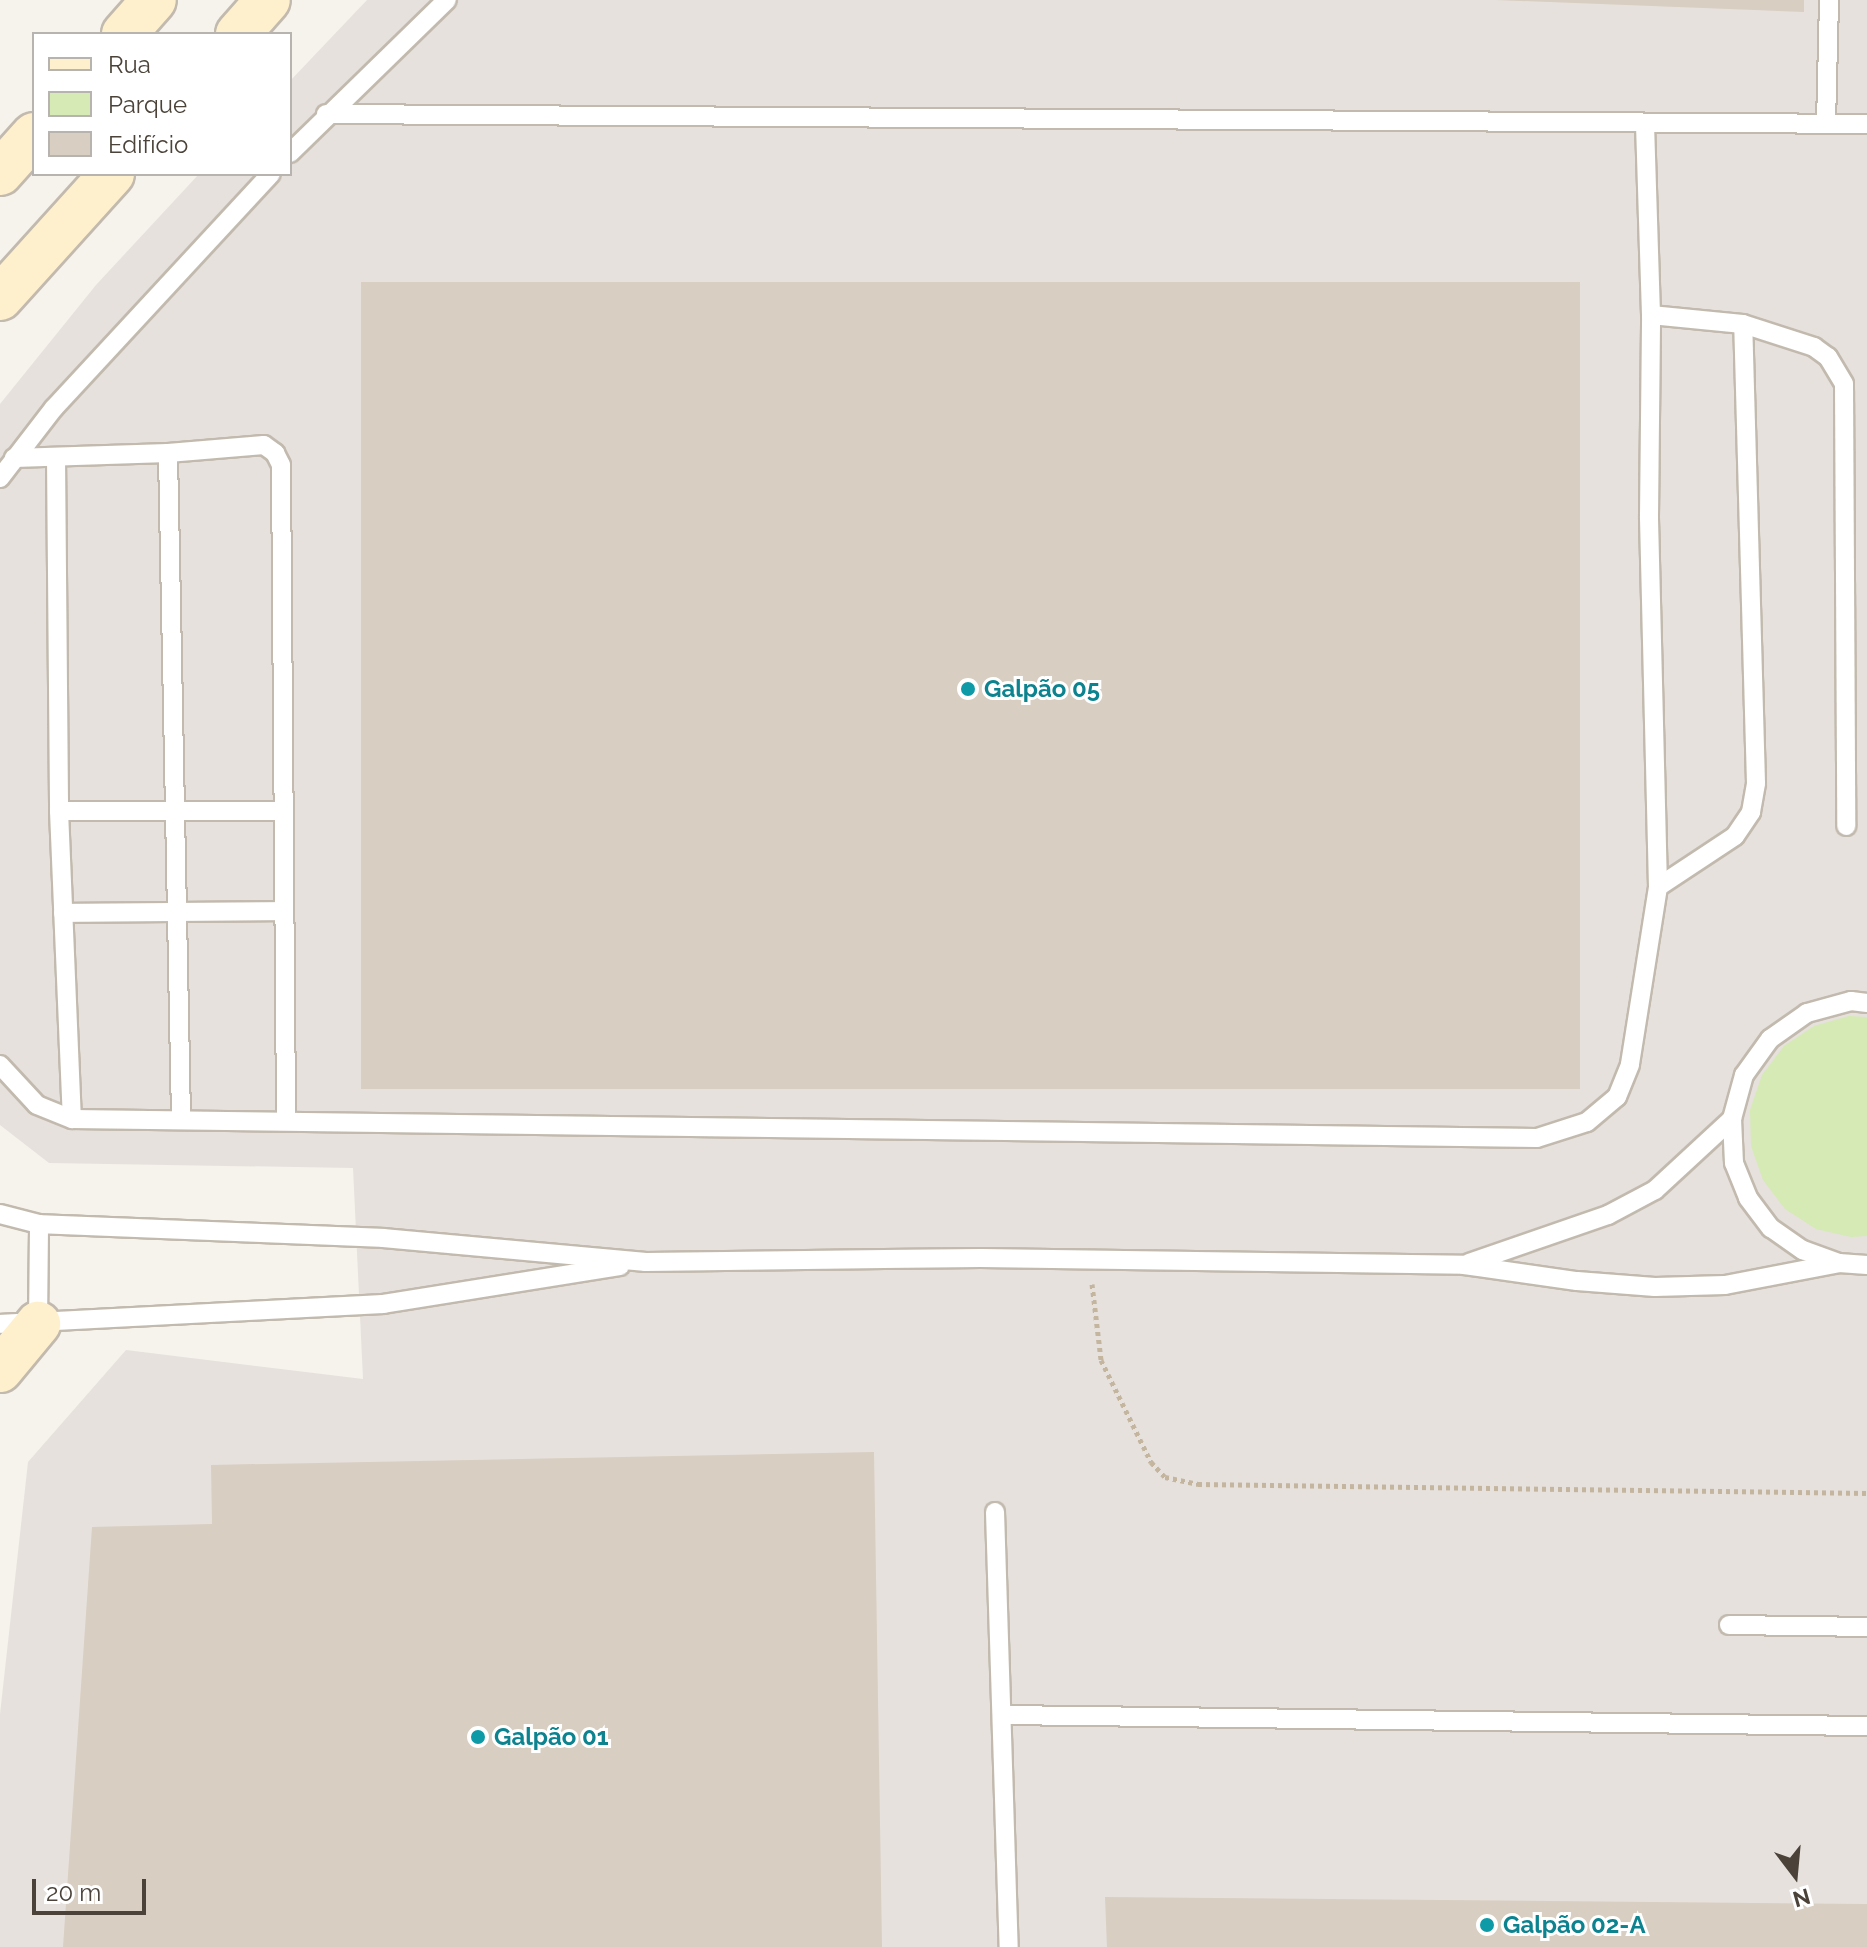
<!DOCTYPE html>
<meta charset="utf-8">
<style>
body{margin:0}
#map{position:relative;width:1867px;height:1947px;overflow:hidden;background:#f6f2ec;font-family:Raleway,sans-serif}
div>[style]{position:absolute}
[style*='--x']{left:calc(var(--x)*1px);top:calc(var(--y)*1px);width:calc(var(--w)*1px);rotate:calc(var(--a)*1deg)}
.industrial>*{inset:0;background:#e6e1dd}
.green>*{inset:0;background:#d5eab4}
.building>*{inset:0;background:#d8cec1;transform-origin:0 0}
.path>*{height:5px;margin-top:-2.5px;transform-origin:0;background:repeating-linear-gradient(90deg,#c4b59f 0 4px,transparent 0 8px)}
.roads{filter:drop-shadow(2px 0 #c2baae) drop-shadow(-2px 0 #c2baae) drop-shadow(0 2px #c2baae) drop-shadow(0 -2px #c2baae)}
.lane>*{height:18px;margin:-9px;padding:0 9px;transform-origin:9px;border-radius:9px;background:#fff}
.secondary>*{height:44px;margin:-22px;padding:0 22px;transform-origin:22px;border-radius:22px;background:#fff0cd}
.dots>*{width:22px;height:22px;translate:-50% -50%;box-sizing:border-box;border:4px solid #fff;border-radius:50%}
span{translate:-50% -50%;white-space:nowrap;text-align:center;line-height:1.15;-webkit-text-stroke:6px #fff;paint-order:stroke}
.culture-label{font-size:24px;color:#0d838f;font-weight:700}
.left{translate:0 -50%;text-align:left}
.legend{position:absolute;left:32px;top:32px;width:260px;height:144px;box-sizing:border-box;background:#fff;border:2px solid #b7b4b0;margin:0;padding:10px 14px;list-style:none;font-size:24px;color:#4b4339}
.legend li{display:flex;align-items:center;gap:16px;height:40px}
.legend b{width:40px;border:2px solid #b7b4b0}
.north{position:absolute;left:1755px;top:1835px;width:80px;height:80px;-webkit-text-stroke:6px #fff;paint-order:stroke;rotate:164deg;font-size:22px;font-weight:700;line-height:32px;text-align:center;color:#4b4339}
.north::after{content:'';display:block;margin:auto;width:28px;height:36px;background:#4b4339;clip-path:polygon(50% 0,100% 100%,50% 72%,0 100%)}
.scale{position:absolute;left:32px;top:1879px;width:114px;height:36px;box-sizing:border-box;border:4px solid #4b4339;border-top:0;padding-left:10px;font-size:24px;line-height:28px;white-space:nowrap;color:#4b4339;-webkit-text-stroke:6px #fff;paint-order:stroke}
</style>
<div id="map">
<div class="industrial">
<div style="clip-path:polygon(367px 0,1867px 0,1867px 1947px,0 1947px,0 1714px,28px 1462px,126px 1350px,363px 1379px,353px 1168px,49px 1163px,0 1125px,0 404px,96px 285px,199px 174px,290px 174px,290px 81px)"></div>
</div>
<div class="green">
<div style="clip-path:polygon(1849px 1016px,1867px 1017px,1867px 1236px,1851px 1237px,1816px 1229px,1785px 1209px,1763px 1180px,1751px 1146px,1750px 1110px,1762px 1075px,1784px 1046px,1814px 1026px)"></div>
</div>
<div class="building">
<div style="clip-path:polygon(1496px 0,1804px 0,1804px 12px)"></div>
<div style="left:361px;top:282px;width:1219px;height:807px"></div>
<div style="clip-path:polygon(874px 1452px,882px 1947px,63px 1947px,92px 1527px,212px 1524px,211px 1465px)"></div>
<div style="clip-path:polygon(1105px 1897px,1867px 1904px,1867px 1947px,1107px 1947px)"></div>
</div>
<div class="path">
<div style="--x:1092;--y:1284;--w:77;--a:83.2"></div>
<div style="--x:1101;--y:1360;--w:114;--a:63.9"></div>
<div style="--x:1151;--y:1462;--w:21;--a:47"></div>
<div style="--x:1165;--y:1477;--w:34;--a:12"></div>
<div style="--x:1198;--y:1484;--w:669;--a:0.77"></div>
</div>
<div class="roads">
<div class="lane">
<div style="--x:326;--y:114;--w:1541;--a:0.37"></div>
<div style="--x:1826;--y:124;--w:124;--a:-88.6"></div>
<div style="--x:290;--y:153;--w:219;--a:-44.3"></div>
<div style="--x:1651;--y:315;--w:92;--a:5.6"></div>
<div style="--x:1743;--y:324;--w:75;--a:17.9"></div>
<div style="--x:1814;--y:347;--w:17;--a:36"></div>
<div style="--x:1828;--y:357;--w:31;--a:59"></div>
<div style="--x:1844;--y:384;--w:442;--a:89.7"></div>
<div style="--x:168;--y:453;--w:96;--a:-4.8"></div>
<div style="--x:264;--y:445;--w:14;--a:36"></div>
<div style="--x:275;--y:453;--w:13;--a:63"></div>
<div style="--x:281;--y:465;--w:655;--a:89.56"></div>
<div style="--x:56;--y:457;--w:354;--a:89.5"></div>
<div style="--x:59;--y:811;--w:308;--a:87.6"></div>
<div style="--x:14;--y:458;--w:154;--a:-1.9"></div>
<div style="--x:168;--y:453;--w:667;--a:88.88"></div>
<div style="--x:0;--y:478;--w:88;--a:-52.4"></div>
<div style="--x:54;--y:408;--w:319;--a:-47.2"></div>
<div style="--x:59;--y:811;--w:225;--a:0"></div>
<div style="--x:1658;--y:887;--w:92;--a:-33.5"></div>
<div style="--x:1735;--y:836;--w:29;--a:-56"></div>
<div style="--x:1751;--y:812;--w:29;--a:-80"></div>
<div style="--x:1756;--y:783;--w:459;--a:-91.6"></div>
<div style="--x:63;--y:913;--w:221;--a:-0.5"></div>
<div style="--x:1867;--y:1003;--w:16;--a:-173"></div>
<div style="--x:1851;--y:1001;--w:46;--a:164.7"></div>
<div style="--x:1807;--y:1013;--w:45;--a:144.9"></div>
<div style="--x:1770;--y:1039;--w:44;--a:125.8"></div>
<div style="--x:1744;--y:1075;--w:46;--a:105.3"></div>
<div style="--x:1732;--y:1119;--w:44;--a:87.4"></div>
<div style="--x:1734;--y:1163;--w:38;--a:68"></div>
<div style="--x:1748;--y:1198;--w:38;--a:53"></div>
<div style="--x:1771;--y:1228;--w:39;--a:35"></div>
<div style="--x:1803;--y:1250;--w:38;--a:20"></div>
<div style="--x:1839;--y:1263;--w:28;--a:4"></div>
<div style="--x:0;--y:1065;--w:54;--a:47.2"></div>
<div style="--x:37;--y:1105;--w:38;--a:22"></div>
<div style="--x:72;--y:1119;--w:1465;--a:0.74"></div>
<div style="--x:1537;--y:1138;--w:52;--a:-17.7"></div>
<div style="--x:1587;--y:1122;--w:39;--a:-40"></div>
<div style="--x:1617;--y:1097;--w:35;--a:-68"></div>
<div style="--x:1630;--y:1064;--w:179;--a:-81"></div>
<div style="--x:1658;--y:887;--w:371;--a:-91.4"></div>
<div style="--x:1649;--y:516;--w:201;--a:-89.4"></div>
<div style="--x:1651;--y:315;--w:192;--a:-91.8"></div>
<div style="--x:0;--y:1214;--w:40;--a:14.4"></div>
<div style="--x:39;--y:1224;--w:344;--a:2.3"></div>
<div style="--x:383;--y:1238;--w:264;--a:5.2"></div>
<div style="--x:646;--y:1262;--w:335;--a:-0.7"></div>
<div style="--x:981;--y:1258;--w:483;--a:0.8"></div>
<div style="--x:1464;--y:1265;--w:114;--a:8.1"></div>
<div style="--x:1577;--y:1281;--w:78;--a:4.4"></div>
<div style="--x:1655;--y:1287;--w:70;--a:-1.6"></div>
<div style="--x:1725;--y:1285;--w:116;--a:-10.9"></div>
<div style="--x:1469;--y:1263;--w:147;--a:-19.1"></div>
<div style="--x:1608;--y:1215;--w:53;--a:-28"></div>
<div style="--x:1655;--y:1190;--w:105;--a:-42.7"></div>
<div style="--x:0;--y:1324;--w:384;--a:-3"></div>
<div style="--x:383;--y:1304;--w:240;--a:-9.1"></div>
<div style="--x:38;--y:1324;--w:100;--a:-89.4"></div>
<div style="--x:995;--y:1512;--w:435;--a:88.2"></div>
<div style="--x:1729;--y:1625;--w:138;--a:0.8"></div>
<div style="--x:1002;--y:1715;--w:865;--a:0.73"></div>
</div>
<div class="secondary">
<div style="--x:124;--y:34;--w:45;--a:-48.6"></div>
<div style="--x:238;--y:34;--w:45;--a:-48.6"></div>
<div style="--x:0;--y:173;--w:51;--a:-48.2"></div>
<div style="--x:0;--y:298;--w:167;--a:-47.9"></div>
<div style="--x:0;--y:1370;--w:60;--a:-50.4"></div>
</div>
</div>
<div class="dots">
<div style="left:968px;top:689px;background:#0f9aa8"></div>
<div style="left:478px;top:1737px;background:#0f9aa8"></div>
<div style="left:1487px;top:1925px;background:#0f9aa8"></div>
</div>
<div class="culture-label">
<span class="left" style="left:984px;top:689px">Galpão 05</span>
<span class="left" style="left:494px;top:1737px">Galpão 01</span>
<span class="left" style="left:1503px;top:1925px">Galpão 02-A</span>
</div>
<ul class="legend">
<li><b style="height:10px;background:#fff0cd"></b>Rua</li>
<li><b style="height:22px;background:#d5eab4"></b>Parque</li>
<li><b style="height:22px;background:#d8cec1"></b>Edifício</li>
</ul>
<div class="north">N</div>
<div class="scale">20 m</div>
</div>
